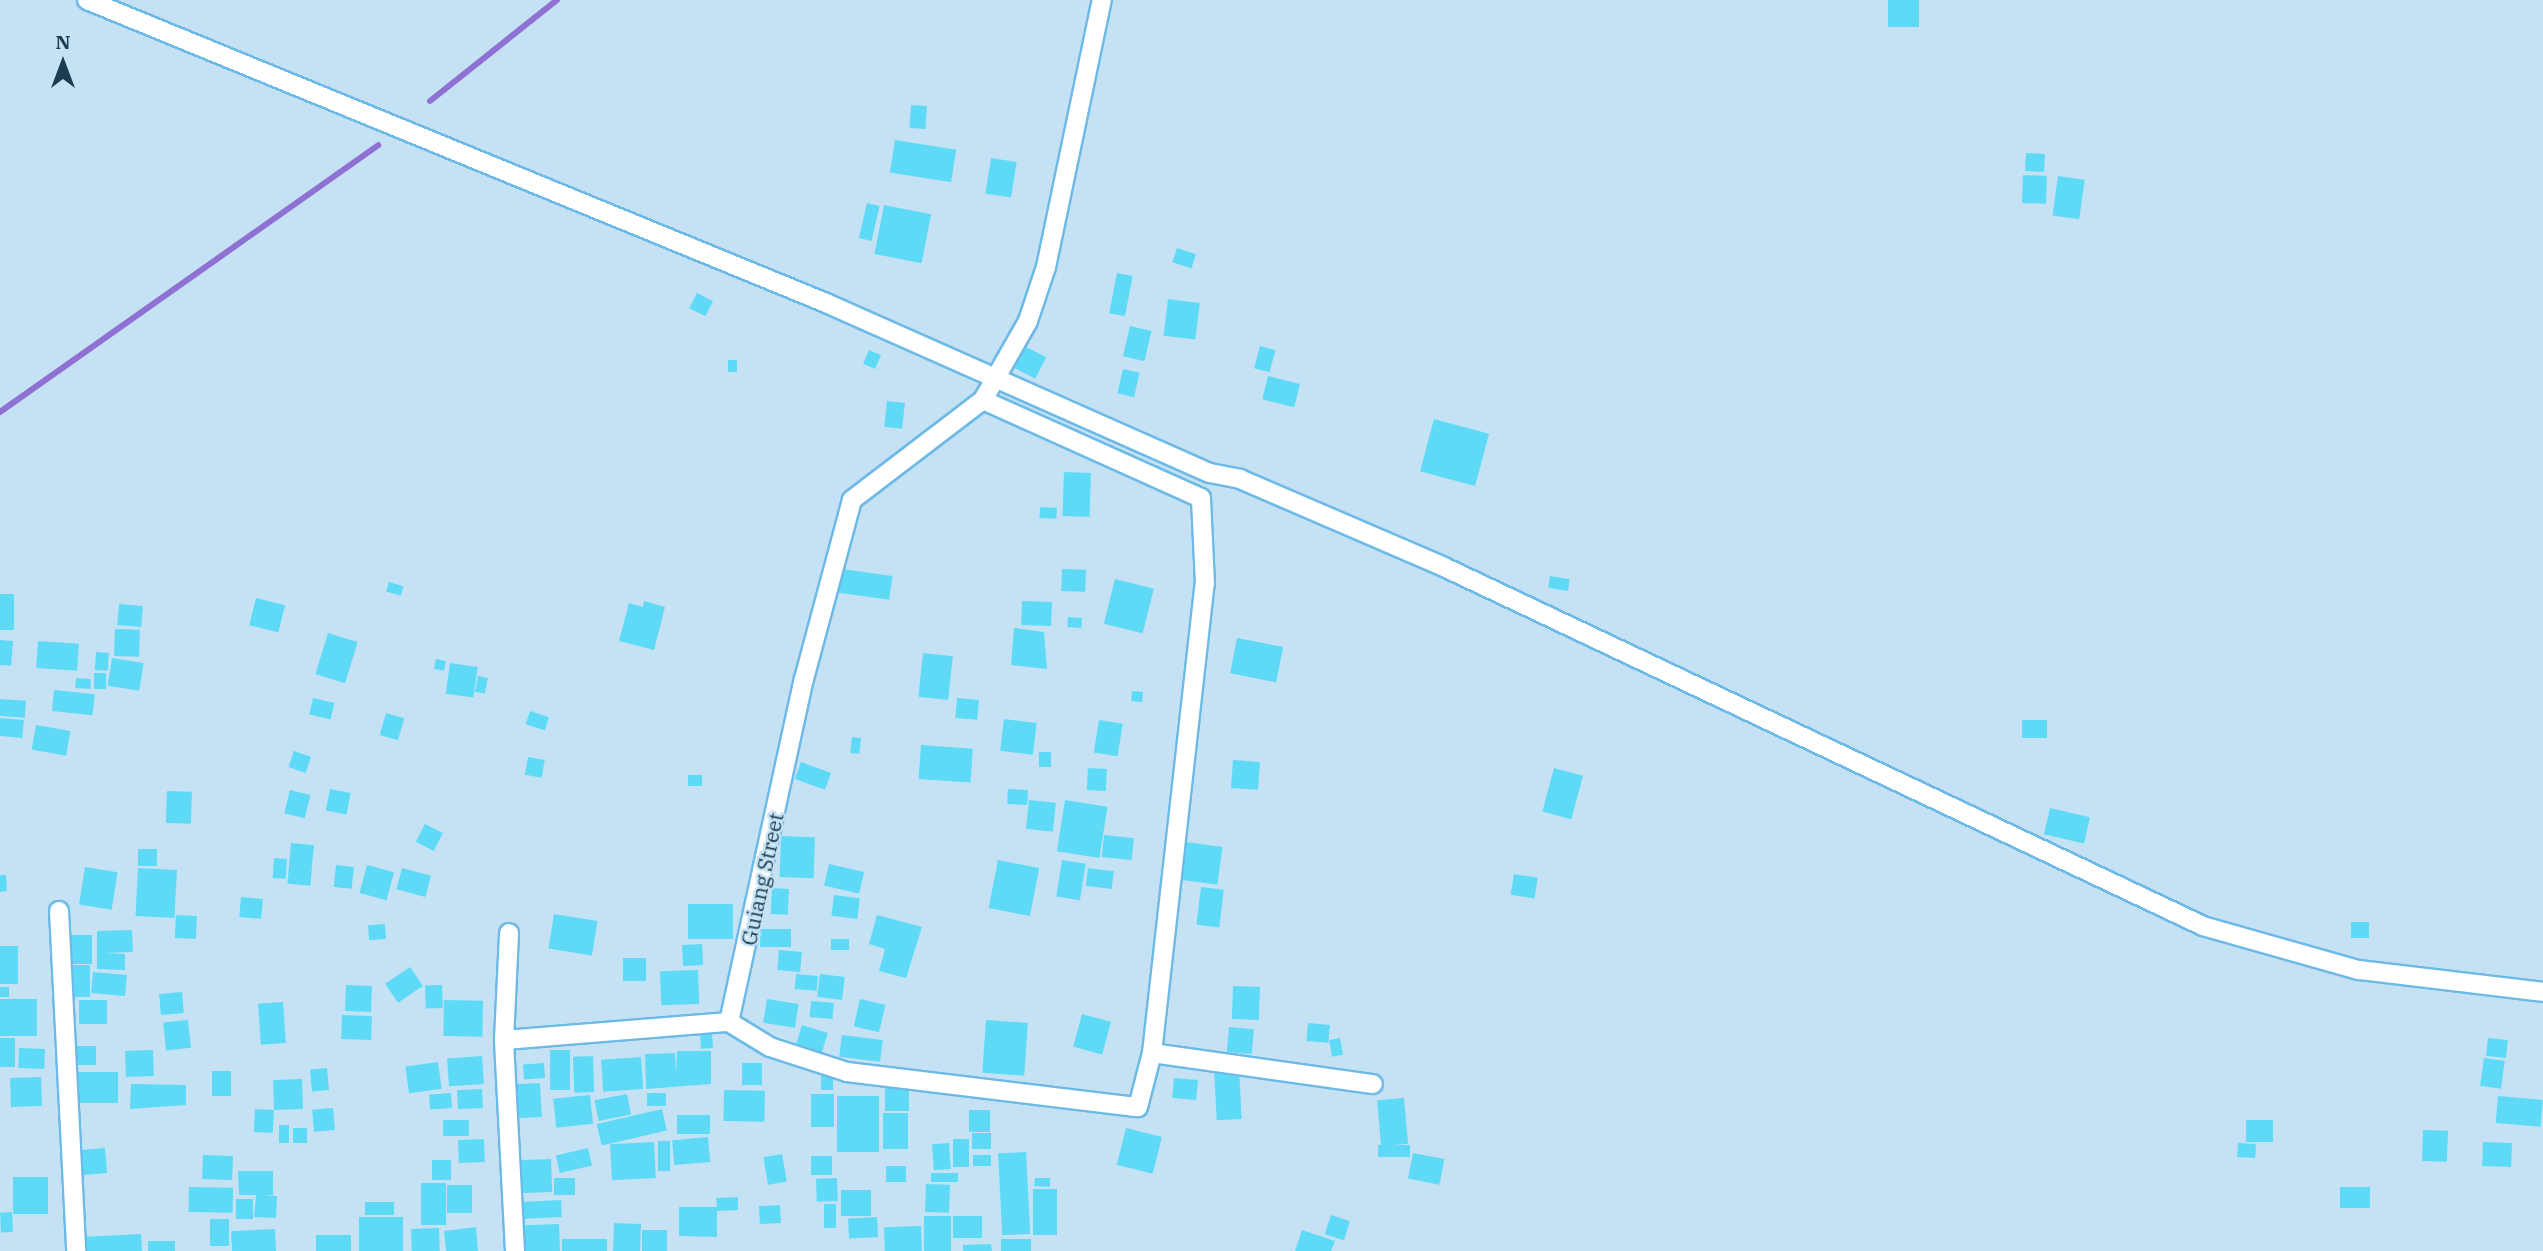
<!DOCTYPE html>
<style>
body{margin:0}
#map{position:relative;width:2543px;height:1251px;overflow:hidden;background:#c5e2f5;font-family:"IBM Plex Serif",serif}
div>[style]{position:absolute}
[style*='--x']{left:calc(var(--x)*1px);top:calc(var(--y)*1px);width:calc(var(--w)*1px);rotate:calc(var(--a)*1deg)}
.stream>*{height:6px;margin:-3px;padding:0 3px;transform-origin:3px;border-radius:3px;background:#8e71d3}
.building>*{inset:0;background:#5edaf7;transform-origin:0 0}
.roads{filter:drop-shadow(2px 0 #6dbae6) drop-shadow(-2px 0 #6dbae6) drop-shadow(0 2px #6dbae6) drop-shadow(0 -2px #6dbae6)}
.street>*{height:18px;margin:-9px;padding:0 9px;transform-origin:9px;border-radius:9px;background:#fff}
span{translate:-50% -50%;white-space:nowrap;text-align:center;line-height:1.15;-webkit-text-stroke:5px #c5e2f5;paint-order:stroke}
.street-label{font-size:21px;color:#1c3c4f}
.north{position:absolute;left:28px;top:28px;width:70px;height:70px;-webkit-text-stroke:5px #c5e2f5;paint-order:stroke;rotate:0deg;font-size:19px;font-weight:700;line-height:28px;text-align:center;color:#1c3c4f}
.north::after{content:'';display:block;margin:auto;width:24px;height:32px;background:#1c3c4f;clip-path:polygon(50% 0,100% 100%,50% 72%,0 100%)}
</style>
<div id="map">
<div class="stream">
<div style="--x:430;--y:101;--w:162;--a:-38.5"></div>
<div style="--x:0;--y:412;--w:463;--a:-35.2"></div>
</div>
<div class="building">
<div style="left:1888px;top:0;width:31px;height:27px"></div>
<div style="left:911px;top:105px;width:16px;height:23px;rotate:4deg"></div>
<div style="left:895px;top:140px;width:62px;height:33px;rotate:9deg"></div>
<div style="left:2026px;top:153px;width:19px;height:18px;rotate:3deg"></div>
<div style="left:991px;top:158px;width:26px;height:36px;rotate:9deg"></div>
<div style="left:2023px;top:175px;width:24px;height:28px;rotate:2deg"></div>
<div style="left:2058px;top:176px;width:27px;height:40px;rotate:8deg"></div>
<div style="left:867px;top:203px;width:13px;height:36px;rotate:13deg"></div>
<div style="left:884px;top:205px;width:48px;height:50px;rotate:11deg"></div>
<div style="left:1177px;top:248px;width:20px;height:15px;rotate:18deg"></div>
<div style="left:1117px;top:273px;width:16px;height:41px;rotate:11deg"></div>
<div style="left:697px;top:293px;width:18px;height:17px;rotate:27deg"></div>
<div style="left:1168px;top:299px;width:32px;height:37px;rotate:7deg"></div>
<div style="left:1130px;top:326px;width:22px;height:31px;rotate:13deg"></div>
<div style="left:1024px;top:346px;width:25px;height:24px;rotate:27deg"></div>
<div style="left:1260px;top:346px;width:16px;height:23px;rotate:15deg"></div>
<div style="left:869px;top:350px;width:13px;height:15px;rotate:23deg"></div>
<div style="left:728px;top:360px;width:9px;height:12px"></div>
<div style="left:1123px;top:369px;width:17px;height:25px;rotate:13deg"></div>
<div style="left:1268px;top:376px;width:33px;height:24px;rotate:14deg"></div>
<div style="left:887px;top:401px;width:18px;height:26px;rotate:6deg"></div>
<div style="left:1434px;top:419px;width:57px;height:54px;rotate:15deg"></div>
<div style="left:1064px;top:472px;width:27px;height:44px;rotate:2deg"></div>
<div style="left:1040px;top:507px;width:17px;height:11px;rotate:3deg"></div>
<div style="left:842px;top:569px;width:51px;height:24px;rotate:8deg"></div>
<div style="left:1062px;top:569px;width:24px;height:22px;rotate:2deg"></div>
<div style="left:1550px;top:576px;width:20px;height:12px;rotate:9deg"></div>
<div style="left:1115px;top:579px;width:40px;height:46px;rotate:14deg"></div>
<div style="left:389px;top:582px;width:15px;height:10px;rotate:16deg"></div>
<div style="left:0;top:594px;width:14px;height:36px"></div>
<div style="left:256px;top:598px;width:30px;height:28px;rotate:14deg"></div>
<div style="clip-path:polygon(644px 601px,665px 607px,654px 650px,619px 641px,629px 603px,643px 607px)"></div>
<div style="left:1022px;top:601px;width:30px;height:24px;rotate:2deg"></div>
<div style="left:119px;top:604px;width:24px;height:21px;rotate:5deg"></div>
<div style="left:1068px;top:617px;width:14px;height:10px;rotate:4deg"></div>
<div style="clip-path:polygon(1014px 628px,1044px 632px,1047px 669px,1011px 665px)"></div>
<div style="left:115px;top:629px;width:25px;height:27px;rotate:2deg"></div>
<div style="left:328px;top:633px;width:31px;height:43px;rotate:17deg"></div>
<div style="left:1237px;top:638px;width:47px;height:36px;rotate:11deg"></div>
<div style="left:0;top:640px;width:13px;height:25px;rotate:4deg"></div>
<div style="left:38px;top:641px;width:41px;height:27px;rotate:4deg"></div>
<div style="left:96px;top:652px;width:13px;height:18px;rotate:4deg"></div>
<div style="left:923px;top:653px;width:30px;height:44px;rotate:6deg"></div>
<div style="left:112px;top:658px;width:32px;height:28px;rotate:9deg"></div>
<div style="left:436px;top:659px;width:10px;height:10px;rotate:11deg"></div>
<div style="left:450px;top:663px;width:28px;height:31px;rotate:8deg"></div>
<div style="left:94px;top:673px;width:12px;height:16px"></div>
<div style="left:478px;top:676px;width:10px;height:16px;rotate:11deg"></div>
<div style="left:76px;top:678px;width:15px;height:10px;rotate:4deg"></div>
<div style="left:54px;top:690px;width:41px;height:21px;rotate:6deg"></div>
<div style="left:1132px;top:691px;width:11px;height:10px;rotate:5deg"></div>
<div style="left:313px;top:698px;width:22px;height:17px;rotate:13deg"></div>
<div style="left:957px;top:698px;width:22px;height:20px;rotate:5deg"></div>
<div style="left:0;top:699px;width:26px;height:17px;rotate:4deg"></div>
<div style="left:530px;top:711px;width:20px;height:14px;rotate:18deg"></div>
<div style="left:386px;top:713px;width:19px;height:23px;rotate:16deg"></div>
<div style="left:0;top:718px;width:24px;height:18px;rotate:5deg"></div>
<div style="left:1004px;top:719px;width:33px;height:32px;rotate:7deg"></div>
<div style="left:1099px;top:720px;width:24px;height:33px;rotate:9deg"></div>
<div style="left:2022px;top:720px;width:25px;height:18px"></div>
<div style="left:36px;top:725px;width:35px;height:25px;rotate:10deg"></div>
<div style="left:852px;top:737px;width:9px;height:16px;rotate:6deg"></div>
<div style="left:921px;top:745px;width:52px;height:34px;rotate:4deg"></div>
<div style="left:294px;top:751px;width:18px;height:17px;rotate:19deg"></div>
<div style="left:1039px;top:752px;width:12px;height:15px"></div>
<div style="left:528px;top:757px;width:17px;height:18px;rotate:10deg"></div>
<div style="left:1233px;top:760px;width:27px;height:28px;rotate:4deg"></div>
<div style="left:801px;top:762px;width:32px;height:18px;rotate:20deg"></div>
<div style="left:1088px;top:768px;width:19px;height:22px;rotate:3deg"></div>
<div style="left:1554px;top:768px;width:30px;height:45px;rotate:15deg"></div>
<div style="left:688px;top:775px;width:14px;height:11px"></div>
<div style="left:330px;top:789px;width:21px;height:22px;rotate:11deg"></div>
<div style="left:1008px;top:789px;width:20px;height:15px;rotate:3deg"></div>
<div style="left:290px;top:790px;width:21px;height:24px;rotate:14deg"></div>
<div style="left:167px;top:791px;width:25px;height:32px;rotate:2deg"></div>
<div style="left:1029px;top:800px;width:27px;height:29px;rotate:6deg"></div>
<div style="left:1065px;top:800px;width:43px;height:52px;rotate:9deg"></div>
<div style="left:2050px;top:808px;width:41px;height:27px;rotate:13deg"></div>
<div style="left:425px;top:824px;width:20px;height:20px;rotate:27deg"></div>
<div style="left:1104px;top:835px;width:30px;height:22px;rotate:6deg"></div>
<div style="left:781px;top:836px;width:34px;height:41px;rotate:2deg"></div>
<div style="left:1179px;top:841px;width:44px;height:38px;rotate:8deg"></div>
<div style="left:291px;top:843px;width:23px;height:41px;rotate:5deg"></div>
<div style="left:138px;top:849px;width:19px;height:17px"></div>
<div style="left:274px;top:858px;width:13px;height:20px;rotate:4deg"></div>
<div style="left:998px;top:860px;width:42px;height:49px;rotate:11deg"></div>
<div style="left:1062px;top:860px;width:24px;height:37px;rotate:9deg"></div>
<div style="left:829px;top:864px;width:36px;height:22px;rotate:13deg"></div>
<div style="left:336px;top:865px;width:18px;height:22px;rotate:6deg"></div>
<div style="left:367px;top:865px;width:28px;height:29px;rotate:15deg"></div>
<div style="left:85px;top:867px;width:33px;height:38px;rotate:9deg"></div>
<div style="left:138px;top:868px;width:39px;height:48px;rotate:3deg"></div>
<div style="left:402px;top:868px;width:30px;height:22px;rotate:15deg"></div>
<div style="left:1088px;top:868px;width:26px;height:18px;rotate:7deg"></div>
<div style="left:1514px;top:874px;width:24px;height:21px;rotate:9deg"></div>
<div style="clip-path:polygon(0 875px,6px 875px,7px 891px,0 892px)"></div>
<div style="left:1201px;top:887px;width:23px;height:38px;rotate:7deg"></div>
<div style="left:772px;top:888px;width:17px;height:26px;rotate:3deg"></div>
<div style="left:834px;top:895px;width:26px;height:21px;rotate:7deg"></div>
<div style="left:241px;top:897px;width:22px;height:20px;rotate:5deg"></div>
<div style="left:688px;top:904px;width:45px;height:35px"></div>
<div style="left:554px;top:914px;width:44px;height:35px;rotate:9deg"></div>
<div style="left:176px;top:915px;width:21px;height:23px;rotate:3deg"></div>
<div style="clip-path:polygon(877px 915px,922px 927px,906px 978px,879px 971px,885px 949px,869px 944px)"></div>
<div style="left:2351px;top:922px;width:18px;height:16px"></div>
<div style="left:385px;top:924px;width:15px;height:17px;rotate:86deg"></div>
<div style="left:760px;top:929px;width:31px;height:18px"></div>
<div style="clip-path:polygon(132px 930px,133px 952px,105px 953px,125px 954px,125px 970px,97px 969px,97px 931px)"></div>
<div style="left:68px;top:935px;width:24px;height:29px"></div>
<div style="left:831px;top:939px;width:18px;height:11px"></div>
<div style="left:702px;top:944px;width:21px;height:20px;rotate:87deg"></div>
<div style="left:0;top:946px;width:18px;height:38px"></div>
<div style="left:779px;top:950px;width:23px;height:20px;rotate:5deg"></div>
<div style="left:623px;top:958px;width:23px;height:23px"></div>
<div style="left:90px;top:965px;width:32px;height:25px;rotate:90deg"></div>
<div style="left:410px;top:967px;width:23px;height:30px;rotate:56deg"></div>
<div style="left:698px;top:970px;width:34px;height:38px;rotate:88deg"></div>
<div style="left:93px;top:972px;width:34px;height:21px;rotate:5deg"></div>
<div style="left:796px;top:974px;width:22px;height:15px;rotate:5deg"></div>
<div style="left:820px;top:974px;width:25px;height:23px;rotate:7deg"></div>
<div style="left:346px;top:985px;width:26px;height:26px;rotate:2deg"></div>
<div style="left:442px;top:985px;width:23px;height:17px;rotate:88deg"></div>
<div style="left:1233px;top:986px;width:27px;height:33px;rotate:2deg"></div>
<div style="left:0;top:987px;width:9px;height:10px"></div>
<div style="left:182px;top:992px;width:21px;height:23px;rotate:85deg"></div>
<div style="left:0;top:999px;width:37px;height:37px"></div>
<div style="left:767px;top:999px;width:32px;height:24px;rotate:9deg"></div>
<div style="left:860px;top:999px;width:26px;height:28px;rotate:13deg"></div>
<div style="left:79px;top:1000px;width:28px;height:24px"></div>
<div style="left:444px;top:1000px;width:39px;height:36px;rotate:1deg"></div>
<div style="left:811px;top:1001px;width:23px;height:16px;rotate:5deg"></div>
<div style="left:283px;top:1002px;width:41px;height:25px;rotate:86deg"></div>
<div style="left:1082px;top:1014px;width:30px;height:34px;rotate:15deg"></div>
<div style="left:342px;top:1015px;width:30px;height:24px;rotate:2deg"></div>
<div style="left:188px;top:1020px;width:28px;height:25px;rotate:84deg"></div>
<div style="left:986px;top:1020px;width:42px;height:53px;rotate:4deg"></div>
<div style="left:1308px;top:1023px;width:22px;height:18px;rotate:5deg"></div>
<div style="left:802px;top:1025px;width:27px;height:22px;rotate:17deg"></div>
<div style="left:1229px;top:1027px;width:25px;height:25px;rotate:5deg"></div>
<div style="left:712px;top:1033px;width:15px;height:12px;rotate:86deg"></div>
<div style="left:842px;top:1035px;width:41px;height:22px;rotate:7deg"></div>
<div style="left:0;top:1038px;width:15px;height:29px"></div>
<div style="left:1340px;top:1038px;width:17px;height:11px;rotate:80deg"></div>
<div style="left:2488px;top:1038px;width:20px;height:18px;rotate:6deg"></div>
<div style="left:70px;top:1046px;width:26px;height:19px"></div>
<div style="left:19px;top:1048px;width:26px;height:20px;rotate:2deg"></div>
<div style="left:153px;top:1050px;width:26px;height:28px;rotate:88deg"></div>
<div style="left:550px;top:1050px;width:20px;height:40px"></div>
<div style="clip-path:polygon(677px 1051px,711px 1051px,711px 1084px,646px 1089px,645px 1054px,675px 1053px,676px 1074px)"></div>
<div style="left:482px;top:1056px;width:28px;height:35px;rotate:86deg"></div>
<div style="left:593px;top:1056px;width:36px;height:20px;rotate:88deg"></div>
<div style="left:641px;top:1057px;width:32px;height:40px;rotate:86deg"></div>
<div style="left:2484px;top:1058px;width:21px;height:28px;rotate:8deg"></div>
<div style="left:438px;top:1062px;width:27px;height:33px;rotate:82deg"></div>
<div style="left:544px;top:1063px;width:15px;height:21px;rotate:86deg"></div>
<div style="left:742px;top:1063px;width:20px;height:22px"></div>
<div style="left:327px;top:1068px;width:22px;height:17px;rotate:85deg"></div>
<div style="left:1239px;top:1068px;width:51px;height:25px;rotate:87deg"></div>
<div style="left:212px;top:1071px;width:19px;height:25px"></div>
<div style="left:68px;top:1072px;width:50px;height:31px"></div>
<div style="left:821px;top:1076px;width:12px;height:14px"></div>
<div style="left:41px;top:1077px;width:29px;height:31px;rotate:88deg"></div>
<div style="left:1174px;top:1078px;width:24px;height:20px;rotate:5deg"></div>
<div style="left:302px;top:1079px;width:30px;height:29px;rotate:88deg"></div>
<div style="left:540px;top:1083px;width:34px;height:29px;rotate:87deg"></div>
<div style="clip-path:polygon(131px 1084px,186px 1085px,186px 1105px,130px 1109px)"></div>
<div style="left:885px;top:1088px;width:24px;height:23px"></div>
<div style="left:482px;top:1089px;width:19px;height:25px;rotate:87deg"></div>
<div style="left:724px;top:1090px;width:41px;height:31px;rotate:1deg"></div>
<div style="left:451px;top:1093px;width:15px;height:22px;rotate:86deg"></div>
<div style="left:666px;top:1093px;width:13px;height:19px;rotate:90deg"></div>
<div style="left:627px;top:1094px;width:21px;height:33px;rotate:79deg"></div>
<div style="left:811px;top:1094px;width:23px;height:33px"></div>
<div style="left:590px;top:1095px;width:29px;height:37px;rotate:84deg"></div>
<div style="left:879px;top:1096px;width:56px;height:42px;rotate:90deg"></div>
<div style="left:2498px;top:1096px;width:45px;height:27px;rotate:5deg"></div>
<div style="left:1404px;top:1098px;width:46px;height:27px;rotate:85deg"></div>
<div style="left:333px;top:1108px;width:22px;height:21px;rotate:85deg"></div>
<div style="left:255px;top:1109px;width:19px;height:23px;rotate:3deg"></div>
<div style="left:662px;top:1109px;width:22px;height:67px;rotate:77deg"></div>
<div style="left:969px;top:1110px;width:21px;height:22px"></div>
<div style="left:883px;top:1113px;width:25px;height:36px"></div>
<div style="left:677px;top:1115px;width:33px;height:19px"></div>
<div style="left:469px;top:1120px;width:16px;height:26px;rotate:90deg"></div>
<div style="left:2246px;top:1120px;width:27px;height:22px"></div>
<div style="left:279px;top:1125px;width:10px;height:18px"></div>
<div style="left:293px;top:1128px;width:14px;height:15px"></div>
<div style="left:1126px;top:1128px;width:37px;height:38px;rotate:14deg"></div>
<div style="left:2423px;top:1130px;width:25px;height:31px;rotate:2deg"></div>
<div style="left:991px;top:1133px;width:16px;height:19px;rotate:90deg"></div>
<div style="left:708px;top:1137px;width:25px;height:36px;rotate:85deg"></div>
<div style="left:484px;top:1139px;width:23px;height:26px;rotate:88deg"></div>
<div style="left:953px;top:1139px;width:16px;height:28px"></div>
<div style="left:658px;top:1141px;width:12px;height:30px"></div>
<div style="left:654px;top:1142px;width:36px;height:44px;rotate:87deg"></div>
<div style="left:2483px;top:1142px;width:29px;height:24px;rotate:2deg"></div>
<div style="left:949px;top:1143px;width:26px;height:17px;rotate:86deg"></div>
<div style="left:2238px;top:1143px;width:18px;height:14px;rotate:3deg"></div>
<div style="left:1410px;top:1145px;width:12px;height:32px;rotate:90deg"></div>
<div style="left:105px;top:1148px;width:25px;height:27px;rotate:85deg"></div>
<div style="left:588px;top:1148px;width:18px;height:33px;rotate:77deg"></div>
<div style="left:1026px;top:1152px;width:82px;height:28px;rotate:87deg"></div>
<div style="left:1413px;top:1153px;width:32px;height:26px;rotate:11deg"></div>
<div style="left:782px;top:1154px;width:28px;height:19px;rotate:80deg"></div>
<div style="left:203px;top:1155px;width:30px;height:24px;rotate:2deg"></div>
<div style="left:973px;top:1155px;width:18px;height:11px"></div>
<div style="left:811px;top:1156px;width:21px;height:19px"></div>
<div style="left:551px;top:1159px;width:33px;height:33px;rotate:88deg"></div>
<div style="left:432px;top:1160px;width:19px;height:20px"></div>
<div style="left:886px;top:1166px;width:20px;height:16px"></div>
<div style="clip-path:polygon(238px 1171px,273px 1171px,273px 1195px,264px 1195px,277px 1196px,276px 1218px,254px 1217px,256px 1195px,239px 1195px)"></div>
<div style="left:931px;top:1173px;width:27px;height:9px"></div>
<div style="left:13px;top:1177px;width:35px;height:37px"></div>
<div style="left:575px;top:1178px;width:17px;height:21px;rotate:90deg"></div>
<div style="left:837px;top:1178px;width:23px;height:21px;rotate:88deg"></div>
<div style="clip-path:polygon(1035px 1178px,1050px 1178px,1050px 1187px,1034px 1186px)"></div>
<div style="left:421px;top:1183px;width:25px;height:42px"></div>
<div style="left:926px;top:1184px;width:24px;height:28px;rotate:2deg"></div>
<div style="left:447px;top:1185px;width:25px;height:28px"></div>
<div style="left:189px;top:1187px;width:44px;height:25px;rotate:1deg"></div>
<div style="left:2340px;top:1187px;width:30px;height:21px"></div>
<div style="left:1033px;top:1189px;width:24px;height:46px"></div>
<div style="left:841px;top:1190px;width:30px;height:26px"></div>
<div style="clip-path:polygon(738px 1197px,738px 1210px,717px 1211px,717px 1237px,679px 1236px,679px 1207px,717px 1207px,716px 1198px)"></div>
<div style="left:236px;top:1199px;width:17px;height:20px"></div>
<div style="left:561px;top:1200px;width:17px;height:40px;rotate:87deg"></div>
<div style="left:394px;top:1202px;width:13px;height:29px;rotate:90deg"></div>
<div style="left:824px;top:1204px;width:12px;height:24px"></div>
<div style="left:780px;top:1205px;width:18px;height:21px;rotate:87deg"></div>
<div style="left:12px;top:1212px;width:20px;height:12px;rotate:87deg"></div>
<div style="left:1331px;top:1215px;width:20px;height:20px;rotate:18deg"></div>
<div style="left:951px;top:1216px;width:35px;height:27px;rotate:90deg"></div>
<div style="left:953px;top:1216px;width:29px;height:22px"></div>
<div style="left:359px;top:1217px;width:44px;height:34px"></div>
<div style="left:877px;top:1217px;width:20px;height:29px;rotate:87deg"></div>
<div style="left:210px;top:1219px;width:19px;height:27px"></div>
<div style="left:614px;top:1223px;width:27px;height:28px;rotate:2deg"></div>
<div style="left:559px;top:1224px;width:27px;height:40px;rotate:88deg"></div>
<div style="left:921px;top:1226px;width:25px;height:37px;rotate:88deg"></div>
<div style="clip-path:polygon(476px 1227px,478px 1251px,446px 1251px,444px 1231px)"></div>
<div style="left:439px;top:1228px;width:23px;height:28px;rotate:88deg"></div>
<div style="left:275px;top:1229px;width:22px;height:44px;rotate:87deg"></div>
<div style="left:642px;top:1230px;width:25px;height:21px"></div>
<div style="clip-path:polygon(1302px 1230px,1335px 1241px,1331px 1251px,1295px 1251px)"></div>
<div style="clip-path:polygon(141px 1234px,142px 1251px,82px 1251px,81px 1237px)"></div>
<div style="left:351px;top:1235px;width:16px;height:35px;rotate:90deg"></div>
<div style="left:562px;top:1239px;width:45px;height:12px"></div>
<div style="left:1001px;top:1239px;width:30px;height:12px"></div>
<div style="left:175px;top:1241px;width:10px;height:27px;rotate:90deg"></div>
<div style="clip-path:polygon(991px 1244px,992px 1251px,963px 1251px,963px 1245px)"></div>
</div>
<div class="roads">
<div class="street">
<div style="--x:87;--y:0;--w:799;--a:22.29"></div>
<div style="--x:826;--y:303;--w:420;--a:23.9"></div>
<div style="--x:1210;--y:473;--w:31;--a:11"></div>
<div style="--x:1240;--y:479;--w:222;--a:23.3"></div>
<div style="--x:1444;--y:567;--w:840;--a:25.31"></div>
<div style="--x:2203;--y:926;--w:162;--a:15.8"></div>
<div style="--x:2359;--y:970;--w:185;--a:6.8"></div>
<div style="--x:59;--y:911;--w:340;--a:87.1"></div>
<div style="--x:729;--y:1022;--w:48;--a:31.4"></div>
<div style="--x:770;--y:1047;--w:81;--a:18"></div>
<div style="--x:847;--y:1072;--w:293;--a:6.9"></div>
<div style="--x:1138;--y:1107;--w:56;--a:-75.5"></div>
<div style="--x:1152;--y:1053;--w:472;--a:-83.6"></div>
<div style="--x:1205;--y:584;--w:86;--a:-92.7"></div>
<div style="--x:1201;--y:498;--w:239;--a:-155.8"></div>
<div style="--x:504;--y:1040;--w:107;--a:-87.3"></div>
<div style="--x:1152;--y:1053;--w:223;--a:8"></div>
<div style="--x:515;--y:1251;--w:211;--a:-93"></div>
<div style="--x:504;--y:1040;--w:226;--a:-4.6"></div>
<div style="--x:729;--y:1022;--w:351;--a:-77.7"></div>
<div style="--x:804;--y:679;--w:185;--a:-75"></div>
<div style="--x:852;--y:500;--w:165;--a:-37.4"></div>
<div style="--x:983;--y:400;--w:91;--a:-60.3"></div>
<div style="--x:1028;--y:321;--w:57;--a:-71.6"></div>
<div style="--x:1046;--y:267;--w:273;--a:-78.2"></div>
</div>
</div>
<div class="street-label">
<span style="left:762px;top:879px;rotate:-78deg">Guiang Street</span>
</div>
<div class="north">N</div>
</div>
